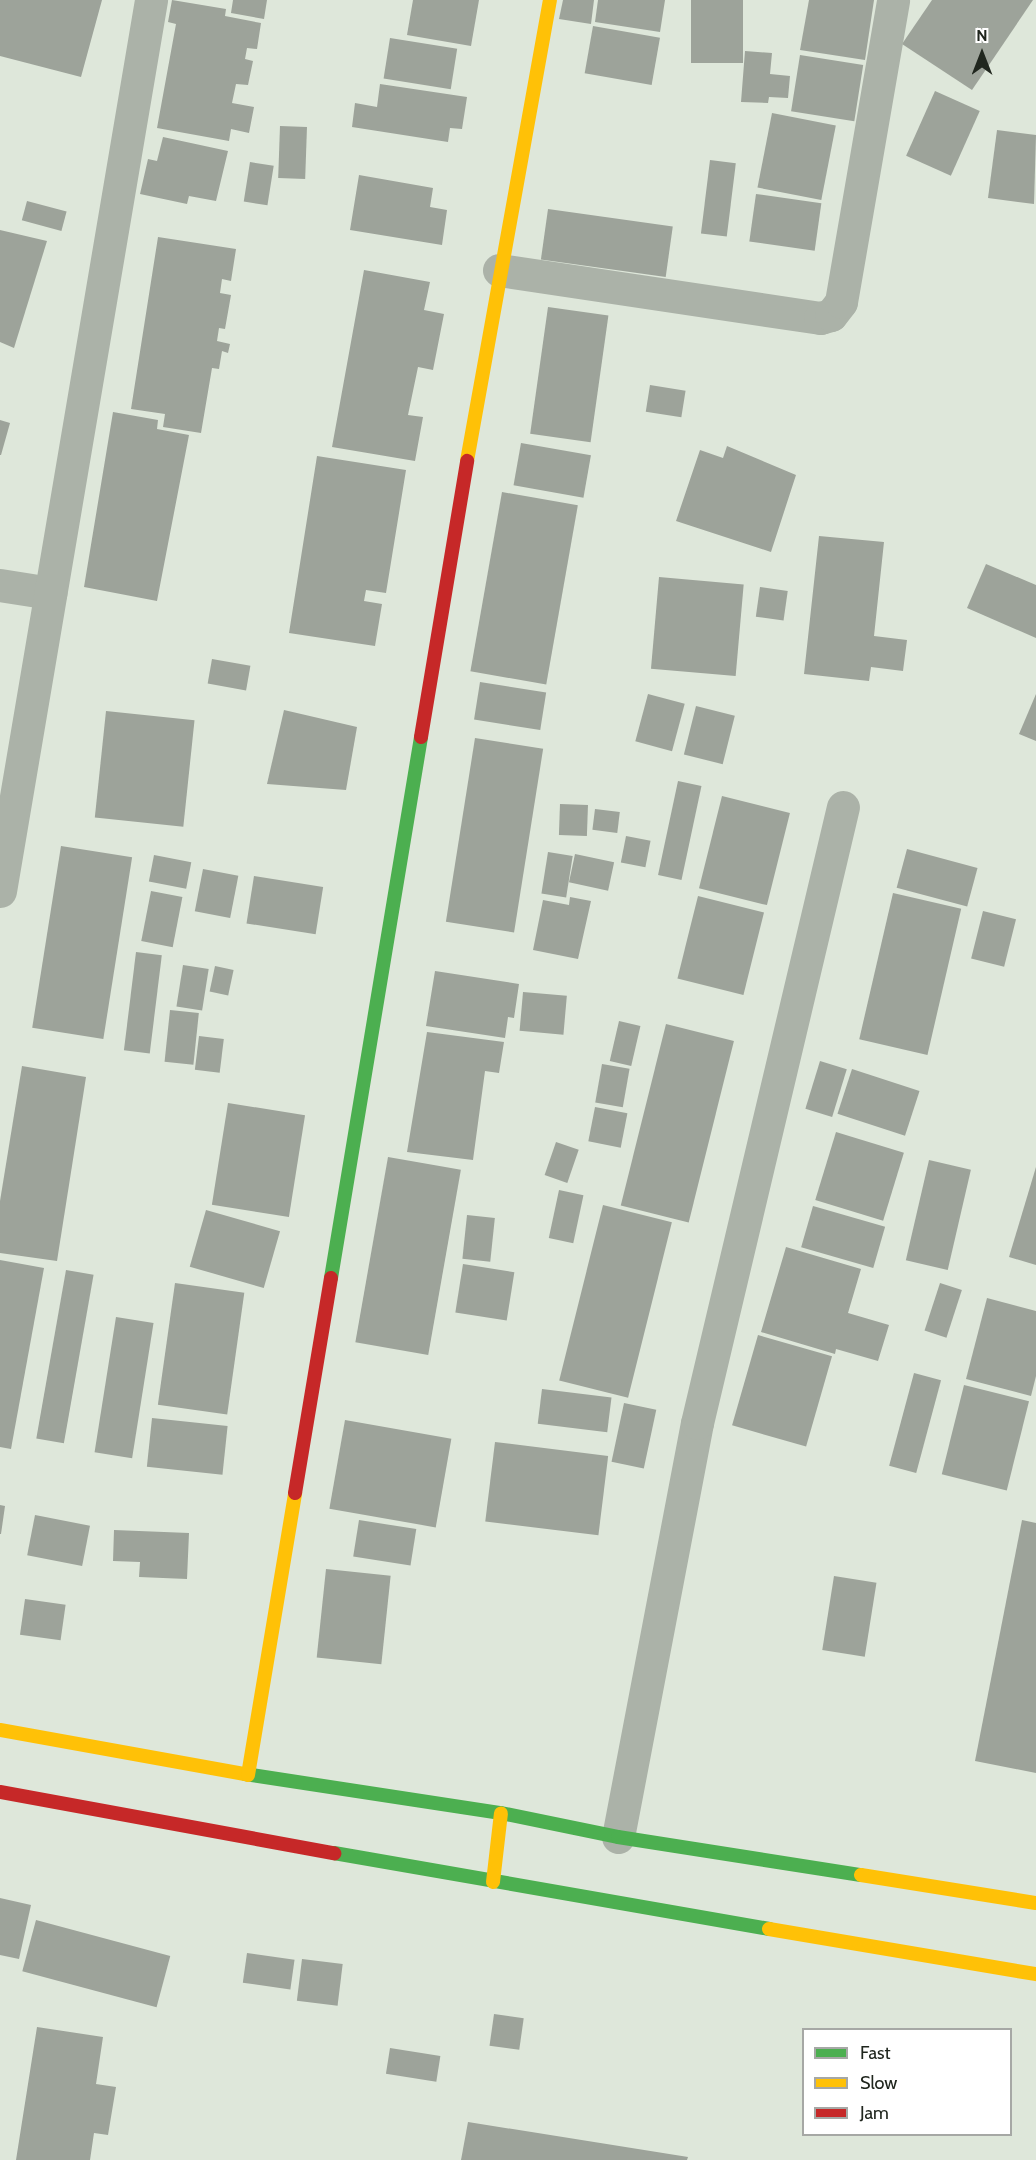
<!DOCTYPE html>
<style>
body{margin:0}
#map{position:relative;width:1036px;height:2160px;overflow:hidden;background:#dee7da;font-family:Cabin,sans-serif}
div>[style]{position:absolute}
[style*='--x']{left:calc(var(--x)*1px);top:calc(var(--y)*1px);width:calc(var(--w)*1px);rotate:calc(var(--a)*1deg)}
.building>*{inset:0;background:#9da39a;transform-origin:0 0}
.street>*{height:33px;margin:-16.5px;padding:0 16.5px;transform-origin:16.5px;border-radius:16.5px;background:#abb2a8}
.fast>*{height:14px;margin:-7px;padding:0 7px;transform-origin:7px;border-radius:7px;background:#4caf50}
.slow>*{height:14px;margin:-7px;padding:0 7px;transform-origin:7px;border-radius:7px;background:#ffc107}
.jam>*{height:14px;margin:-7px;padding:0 7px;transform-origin:7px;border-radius:7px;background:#c62828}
span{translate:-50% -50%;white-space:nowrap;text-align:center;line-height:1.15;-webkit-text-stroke:5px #fff;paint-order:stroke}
.legend{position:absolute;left:802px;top:2028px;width:210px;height:108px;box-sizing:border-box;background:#fff;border:2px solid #a6a8a5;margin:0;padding:8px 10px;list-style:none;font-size:18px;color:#20261e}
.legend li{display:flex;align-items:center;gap:12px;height:30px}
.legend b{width:30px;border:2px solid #a6a8a5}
.north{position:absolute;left:952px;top:24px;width:60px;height:60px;-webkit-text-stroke:4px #fff;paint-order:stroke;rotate:0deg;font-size:16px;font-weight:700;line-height:24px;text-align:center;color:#20261e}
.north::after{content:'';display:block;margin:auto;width:21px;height:27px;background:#20261e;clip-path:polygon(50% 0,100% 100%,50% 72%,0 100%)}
</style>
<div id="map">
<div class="building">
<div style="clip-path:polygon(0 0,102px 0,81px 77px,0 56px)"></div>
<div style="clip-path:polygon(172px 0,226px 9px,225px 16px,261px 23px,257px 49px,247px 48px,245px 59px,253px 61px,248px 85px,236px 84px,232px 103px,254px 107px,249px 133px,231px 129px,229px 141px,157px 128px,176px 24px,168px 22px)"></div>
<div style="clip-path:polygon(233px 0,267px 0,264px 19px,231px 13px)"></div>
<div style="clip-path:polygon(413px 0,479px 0,471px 46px,407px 35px)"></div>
<div style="clip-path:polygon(563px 0,594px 0,591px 24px,559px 19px)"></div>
<div style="clip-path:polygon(598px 0,665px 0,660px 32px,595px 22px)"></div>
<div style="left:691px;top:0;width:52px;height:63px"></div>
<div style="clip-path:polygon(809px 0,874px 0,865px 60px,800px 50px)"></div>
<div style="clip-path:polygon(932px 0,1033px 0,972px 90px,902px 44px)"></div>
<div style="left:593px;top:26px;width:68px;height:48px;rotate:10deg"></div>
<div style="left:390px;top:38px;width:68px;height:41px;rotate:9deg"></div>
<div style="clip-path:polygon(745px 51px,772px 53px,770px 74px,790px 76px,788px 98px,769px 97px,768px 103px,741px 102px)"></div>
<div style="left:800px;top:55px;width:64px;height:57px;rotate:9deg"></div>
<div style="clip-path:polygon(380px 84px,467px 97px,462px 129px,450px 128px,448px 142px,352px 127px,355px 103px,377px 107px)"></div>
<div style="left:935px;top:91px;width:49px;height:71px;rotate:24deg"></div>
<div style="left:772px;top:113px;width:65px;height:76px;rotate:11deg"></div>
<div style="left:280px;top:126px;width:27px;height:52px;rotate:2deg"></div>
<div style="clip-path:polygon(997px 130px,1036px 135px,1034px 204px,988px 198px)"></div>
<div style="clip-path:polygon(163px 137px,228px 151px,216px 201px,189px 196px,187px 204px,140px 194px,148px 159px,157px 161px)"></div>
<div style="left:710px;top:160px;width:26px;height:74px;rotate:7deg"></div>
<div style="left:250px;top:162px;width:24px;height:40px;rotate:9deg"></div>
<div style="clip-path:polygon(359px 175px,433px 188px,430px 207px,447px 210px,442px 245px,350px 230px)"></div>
<div style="left:756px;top:194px;width:66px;height:48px;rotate:8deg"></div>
<div style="left:27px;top:201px;width:41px;height:20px;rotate:15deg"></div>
<div style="left:548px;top:209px;width:126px;height:51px;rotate:8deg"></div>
<div style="clip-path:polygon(0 230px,47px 241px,14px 348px,0 342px)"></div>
<div style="clip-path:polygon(158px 237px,236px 249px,231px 281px,222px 279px,220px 293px,231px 295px,225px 329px,219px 328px,217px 341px,230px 344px,228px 353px,222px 351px,219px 369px,212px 368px,201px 433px,163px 427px,165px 414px,131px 409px)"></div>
<div style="clip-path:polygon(364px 270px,430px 282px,424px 310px,444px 314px,433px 370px,418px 367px,408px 415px,423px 417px,415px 461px,332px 447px)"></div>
<div style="left:548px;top:307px;width:61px;height:128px;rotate:8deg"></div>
<div style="left:650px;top:385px;width:36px;height:27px;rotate:9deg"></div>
<div style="clip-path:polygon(113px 412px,158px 420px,157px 429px,189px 435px,157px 601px,84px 587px)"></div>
<div style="clip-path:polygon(0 420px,10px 423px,1px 455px,0 455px)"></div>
<div style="left:521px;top:443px;width:71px;height:43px;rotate:10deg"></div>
<div style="clip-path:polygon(727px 446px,796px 475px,771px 552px,676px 521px,700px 450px,723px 458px)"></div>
<div style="clip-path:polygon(317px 456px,406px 470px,386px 593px,366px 590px,364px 601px,382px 604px,375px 646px,289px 633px)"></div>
<div style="left:502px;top:492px;width:77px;height:182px;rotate:10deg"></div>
<div style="clip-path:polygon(819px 536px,884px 542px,874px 636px,907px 640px,903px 671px,871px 667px,869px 681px,804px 674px)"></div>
<div style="clip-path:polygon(986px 564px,1036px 585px,1036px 638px,967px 608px)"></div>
<div style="left:659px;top:577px;width:85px;height:92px;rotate:5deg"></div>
<div style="left:760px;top:587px;width:28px;height:30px;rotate:8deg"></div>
<div style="left:212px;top:659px;width:39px;height:25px;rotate:10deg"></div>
<div style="left:480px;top:682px;width:67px;height:38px;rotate:9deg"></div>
<div style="left:648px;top:694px;width:38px;height:49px;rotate:15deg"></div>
<div style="clip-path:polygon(1036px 694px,1036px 741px,1019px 734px)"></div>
<div style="left:696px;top:706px;width:40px;height:50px;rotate:14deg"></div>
<div style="clip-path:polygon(284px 710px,357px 727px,346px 790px,267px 784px)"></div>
<div style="left:106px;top:711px;width:89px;height:107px;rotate:6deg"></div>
<div style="left:475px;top:738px;width:69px;height:186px;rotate:9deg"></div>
<div style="left:678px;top:781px;width:24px;height:96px;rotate:12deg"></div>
<div style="left:722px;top:796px;width:70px;height:95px;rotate:14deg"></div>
<div style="left:560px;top:804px;width:28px;height:31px;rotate:2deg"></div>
<div style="left:595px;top:809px;width:25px;height:21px;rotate:7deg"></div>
<div style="left:626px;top:836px;width:25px;height:27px;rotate:11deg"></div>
<div style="left:61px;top:846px;width:72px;height:184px;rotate:9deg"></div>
<div style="left:907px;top:849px;width:73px;height:40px;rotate:15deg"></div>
<div style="left:548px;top:852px;width:25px;height:42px;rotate:9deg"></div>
<div style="left:575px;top:854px;width:40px;height:29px;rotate:12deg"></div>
<div style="left:154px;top:855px;width:38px;height:27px;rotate:11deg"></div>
<div style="left:203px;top:869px;width:36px;height:43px;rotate:11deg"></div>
<div style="left:254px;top:876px;width:70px;height:48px;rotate:9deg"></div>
<div style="left:151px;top:891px;width:32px;height:51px;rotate:11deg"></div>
<div style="left:893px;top:893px;width:70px;height:150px;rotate:13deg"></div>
<div style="left:698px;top:896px;width:68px;height:85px;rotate:14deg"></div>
<div style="clip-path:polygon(570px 897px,591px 901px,578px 959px,533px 950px,543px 900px,569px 905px)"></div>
<div style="left:983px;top:911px;width:34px;height:49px;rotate:14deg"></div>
<div style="left:136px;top:952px;width:26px;height:99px;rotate:7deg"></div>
<div style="left:183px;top:965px;width:26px;height:42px;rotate:9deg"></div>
<div style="left:215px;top:966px;width:19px;height:26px;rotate:12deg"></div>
<div style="clip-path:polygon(435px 971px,519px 984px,514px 1018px,508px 1017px,505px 1038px,426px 1026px)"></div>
<div style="left:523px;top:992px;width:44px;height:39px;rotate:5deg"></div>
<div style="left:170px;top:1010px;width:29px;height:52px;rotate:6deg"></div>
<div style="left:619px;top:1021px;width:22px;height:41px;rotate:13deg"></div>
<div style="left:666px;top:1024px;width:70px;height:187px;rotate:14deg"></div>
<div style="clip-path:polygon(427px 1032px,504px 1042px,499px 1073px,485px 1071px,473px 1160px,407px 1152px)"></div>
<div style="left:199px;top:1036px;width:25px;height:34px;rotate:7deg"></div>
<div style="left:820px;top:1061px;width:28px;height:50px;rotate:17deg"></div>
<div style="left:602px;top:1064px;width:28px;height:39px;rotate:10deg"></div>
<div style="clip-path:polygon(22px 1066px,86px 1077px,57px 1261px,0 1253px,0 1201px)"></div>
<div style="left:852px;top:1069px;width:71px;height:47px;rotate:18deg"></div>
<div style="left:228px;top:1103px;width:78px;height:103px;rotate:9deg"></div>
<div style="left:595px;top:1107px;width:33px;height:35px;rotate:11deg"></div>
<div style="left:836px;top:1132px;width:71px;height:71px;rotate:17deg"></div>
<div style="left:556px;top:1142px;width:24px;height:35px;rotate:19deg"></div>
<div style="left:388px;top:1157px;width:74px;height:188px;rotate:10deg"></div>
<div style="left:929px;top:1160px;width:43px;height:103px;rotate:13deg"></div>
<div style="clip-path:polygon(1036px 1167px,1036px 1265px,1009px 1257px)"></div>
<div style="left:559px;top:1190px;width:25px;height:49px;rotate:12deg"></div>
<div style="left:603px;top:1205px;width:71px;height:181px;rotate:14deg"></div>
<div style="left:813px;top:1206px;width:75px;height:43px;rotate:16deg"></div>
<div style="left:206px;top:1210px;width:77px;height:59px;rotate:16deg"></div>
<div style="left:467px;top:1215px;width:28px;height:44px;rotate:6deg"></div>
<div style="clip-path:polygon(786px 1247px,861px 1269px,848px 1313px,889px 1325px,878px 1361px,836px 1349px,835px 1354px,761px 1332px)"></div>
<div style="clip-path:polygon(0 1260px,44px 1268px,11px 1449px,0 1447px)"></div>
<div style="left:463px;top:1264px;width:52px;height:49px;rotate:9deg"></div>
<div style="left:66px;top:1270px;width:28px;height:171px;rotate:10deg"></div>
<div style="left:175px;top:1283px;width:70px;height:123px;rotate:8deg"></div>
<div style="left:940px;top:1283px;width:23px;height:50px;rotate:18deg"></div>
<div style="clip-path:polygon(987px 1298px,1036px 1311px,1036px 1376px,1031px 1396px,966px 1379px)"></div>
<div style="left:116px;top:1317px;width:38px;height:137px;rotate:9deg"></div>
<div style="left:758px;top:1335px;width:77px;height:94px;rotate:16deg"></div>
<div style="left:914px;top:1373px;width:28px;height:96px;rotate:15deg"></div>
<div style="left:964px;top:1385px;width:67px;height:92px;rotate:14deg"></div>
<div style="left:542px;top:1389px;width:70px;height:35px;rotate:7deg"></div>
<div style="left:624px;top:1403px;width:33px;height:60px;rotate:12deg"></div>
<div style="left:152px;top:1418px;width:76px;height:49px;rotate:6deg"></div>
<div style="left:345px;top:1420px;width:108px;height:90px;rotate:10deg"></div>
<div style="left:495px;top:1442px;width:114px;height:80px;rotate:7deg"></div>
<div style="clip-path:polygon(0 1505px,5px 1506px,1px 1534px,0 1534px)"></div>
<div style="left:35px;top:1515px;width:56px;height:41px;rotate:11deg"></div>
<div style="left:359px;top:1520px;width:58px;height:37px;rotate:9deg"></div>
<div style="clip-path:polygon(1022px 1520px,1036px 1523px,1036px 1773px,975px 1761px)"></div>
<div style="clip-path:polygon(114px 1530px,189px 1533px,187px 1579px,139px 1577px,140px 1562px,113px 1561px)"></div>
<div style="left:326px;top:1569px;width:65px;height:89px;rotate:6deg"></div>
<div style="left:834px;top:1576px;width:43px;height:75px;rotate:9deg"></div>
<div style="left:25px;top:1599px;width:41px;height:36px;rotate:8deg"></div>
<div style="clip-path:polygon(0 1898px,31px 1905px,19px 1959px,0 1955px)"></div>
<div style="left:36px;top:1920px;width:139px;height:53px;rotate:15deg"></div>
<div style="left:247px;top:1953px;width:48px;height:30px;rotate:8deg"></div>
<div style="left:302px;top:1959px;width:41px;height:42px;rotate:7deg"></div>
<div style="left:494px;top:2014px;width:30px;height:32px;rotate:8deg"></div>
<div style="clip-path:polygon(37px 2027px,103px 2037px,96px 2084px,116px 2087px,108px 2135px,94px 2133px,90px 2160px,16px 2160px)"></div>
<div style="left:390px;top:2048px;width:51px;height:26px;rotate:9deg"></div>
<div style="clip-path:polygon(468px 2122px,688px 2157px,687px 2160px,461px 2160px)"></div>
</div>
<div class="street">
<div style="--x:499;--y:270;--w:325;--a:8.5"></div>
<div style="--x:820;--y:318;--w:11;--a:-15"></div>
<div style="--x:831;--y:315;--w:16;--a:-52"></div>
<div style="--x:841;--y:302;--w:306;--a:-80.2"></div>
<div style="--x:0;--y:585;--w:51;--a:9.1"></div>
<div style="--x:0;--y:891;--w:904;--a:-80.38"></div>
<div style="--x:618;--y:1837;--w:421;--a:-79.2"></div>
<div style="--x:697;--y:1423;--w:633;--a:-76.67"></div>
</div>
<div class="fast">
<div style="--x:331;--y:1278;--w:548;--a:-80.55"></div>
<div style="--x:245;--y:1774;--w:259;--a:8.7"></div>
<div style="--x:501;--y:1813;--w:119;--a:11.6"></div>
<div style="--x:618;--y:1837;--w:246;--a:8.9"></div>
<div style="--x:334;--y:1853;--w:442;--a:9.9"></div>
</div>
<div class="slow">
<div style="--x:467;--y:461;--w:468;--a:-79.8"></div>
<div style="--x:0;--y:1730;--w:249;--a:10.2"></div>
<div style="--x:248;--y:1775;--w:286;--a:-80.5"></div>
<div style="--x:861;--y:1875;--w:177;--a:9.1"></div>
<div style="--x:493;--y:1882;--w:69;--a:-83.4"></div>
<div style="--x:769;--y:1929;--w:271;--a:9.6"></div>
</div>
<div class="jam">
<div style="--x:421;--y:737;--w:280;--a:-80.5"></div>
<div style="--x:295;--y:1493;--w:218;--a:-80.5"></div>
<div style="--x:0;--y:1792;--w:340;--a:10.4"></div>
</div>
<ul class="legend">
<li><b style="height:8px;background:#4caf50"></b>Fast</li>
<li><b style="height:8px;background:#ffc107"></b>Slow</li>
<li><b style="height:8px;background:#c62828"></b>Jam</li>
</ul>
<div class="north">N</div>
</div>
